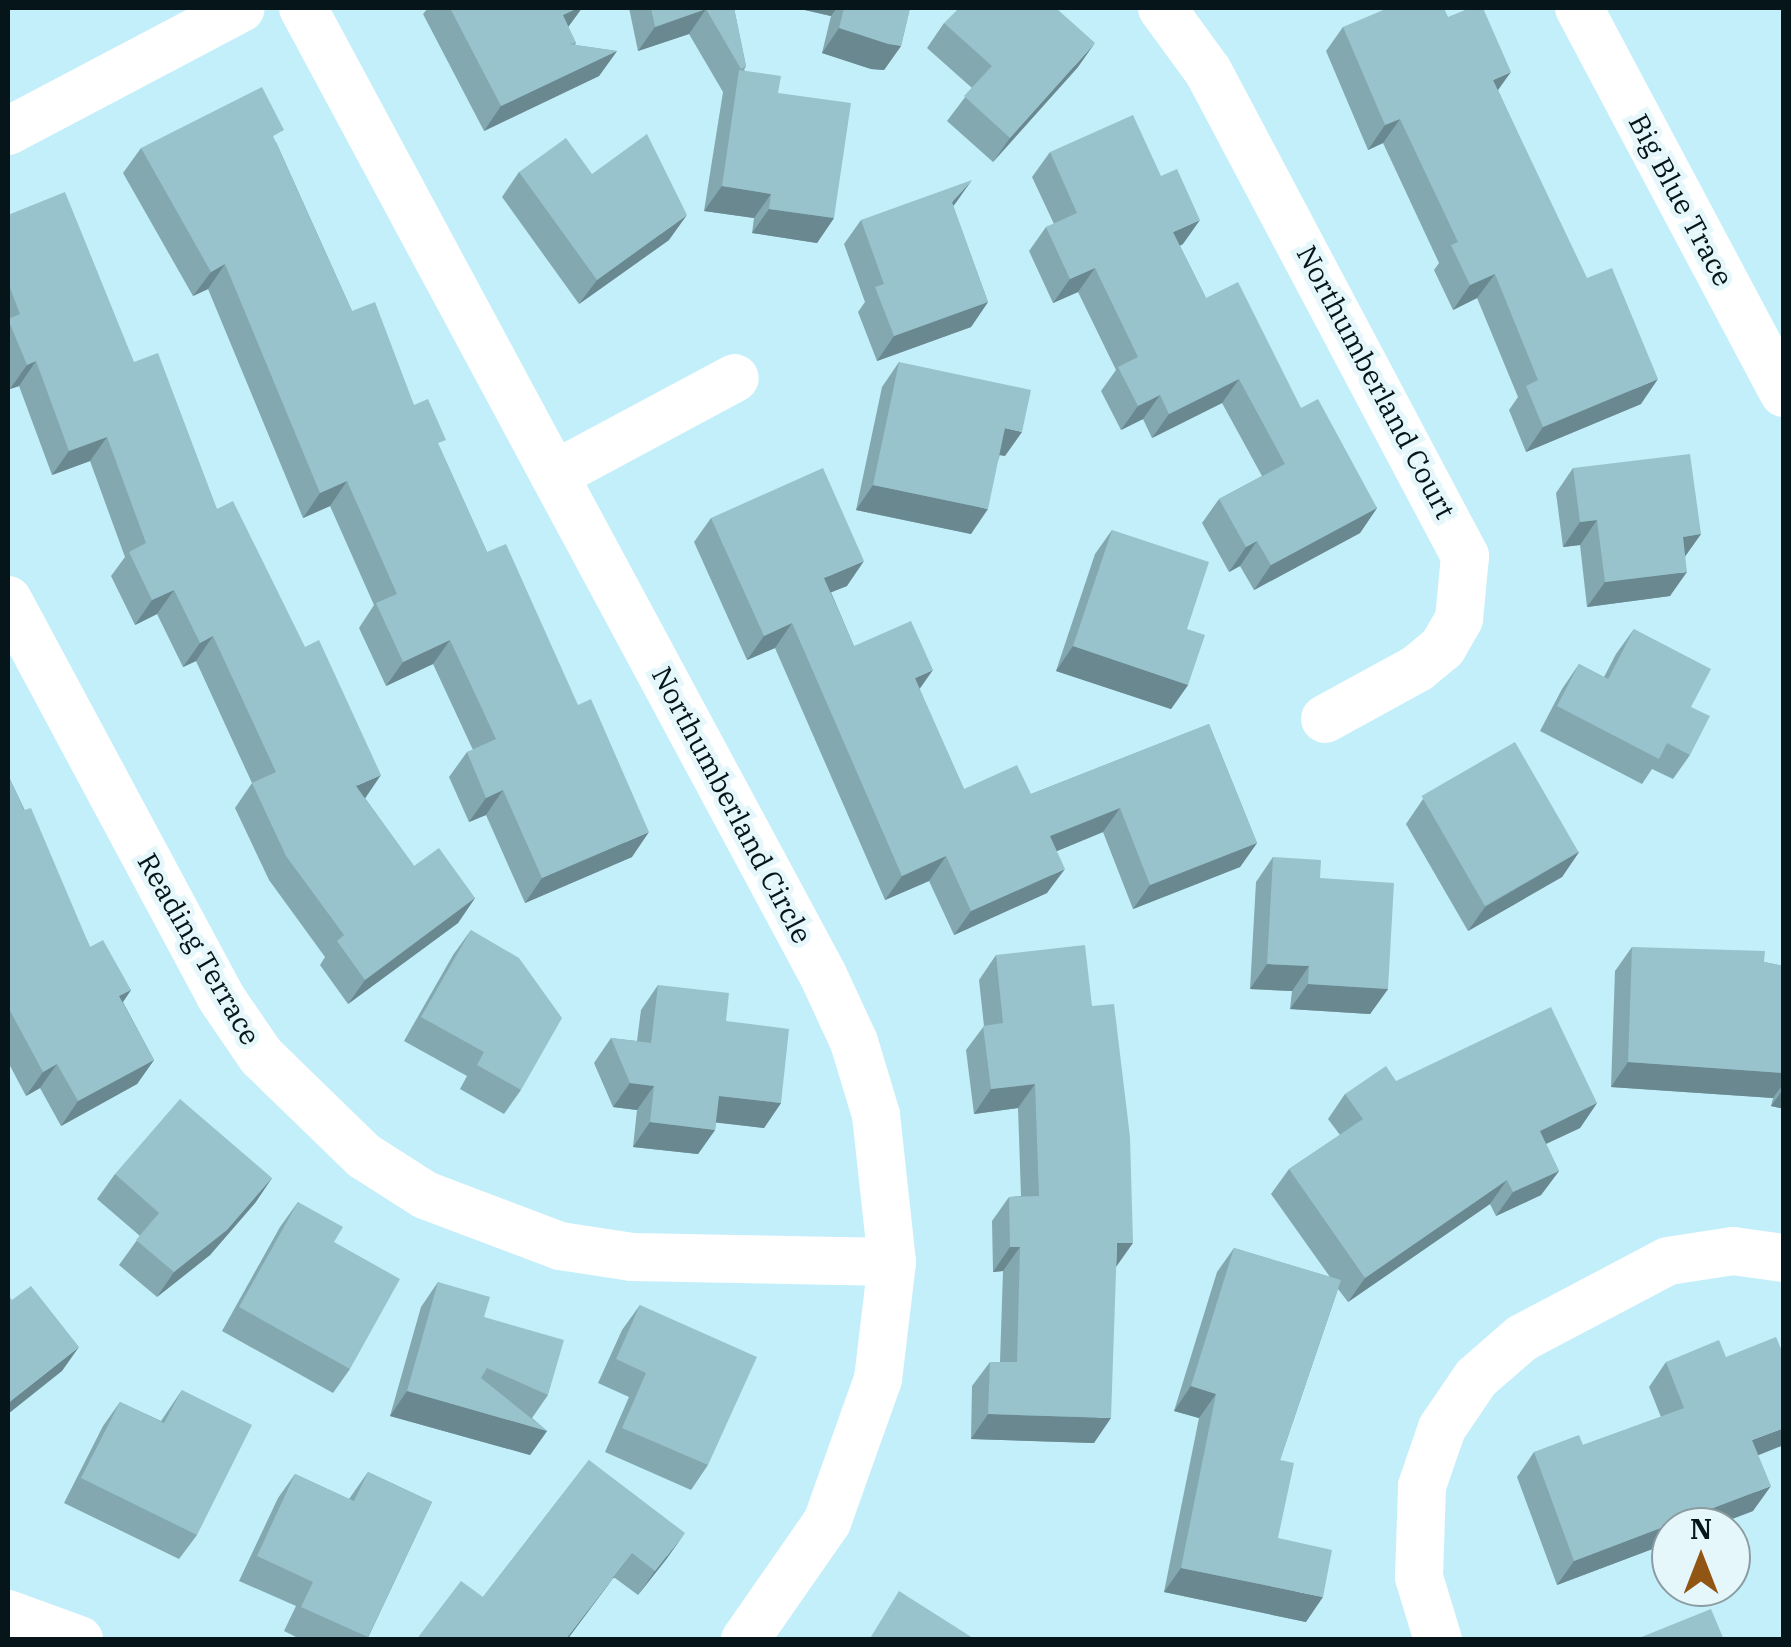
<!DOCTYPE html>
<style>
body{margin:0}
#map{position:relative;width:1791px;height:1647px;overflow:hidden;background:#c3effa;font-family:"IBM Plex Serif",serif}
div>[style]{position:absolute}
[style*='--x']{left:calc(var(--x)*1px);top:calc(var(--y)*1px);width:calc(var(--w)*1px);rotate:calc(var(--a)*1deg)}
.minor>*{height:48px;margin:-24px;padding:0 24px;transform-origin:24px;border-radius:24px;background:#fff}
.wall>*{inset:0;background:#83a8b0}
.shaded-wall>*{inset:0;background:#6a8890}
.building>*{inset:0;background:#98c3cd;transform-origin:0 0}
span{translate:-50% -50%;white-space:nowrap;text-align:center;line-height:1.15;-webkit-text-stroke:10px #e6f7fb;paint-order:stroke}
.street-label{font-size:28px;color:#051519}
.frame{position:absolute;inset:0;border:10px solid #051519;pointer-events:none}
.north{position:absolute;left:1651px;top:1507px;width:100px;height:100px;box-sizing:border-box;background:#e6f7fb;border:2px solid #8c9da1;border-radius:50%;rotate:0deg;font-size:28px;font-weight:700;line-height:40px;text-align:center;color:#051519}
.north::after{content:'';display:block;margin:auto;width:35px;height:45px;background:#915613;clip-path:polygon(50% 0,100% 100%,50% 72%,0 100%)}
</style>
<div id="map">
<div class="minor">
<div style="--x:303;--y:8;--w:1098;--a:61.73"></div>
<div style="--x:823;--y:975;--w:74;--a:65.2"></div>
<div style="--x:854;--y:1042;--w:76;--a:73.2"></div>
<div style="--x:876;--y:1115;--w:148;--a:83.8"></div>
<div style="--x:892;--y:1262;--w:118;--a:96.8"></div>
<div style="--x:878;--y:1379;--w:152;--a:109.6"></div>
<div style="--x:827;--y:1522;--w:144;--a:124.8"></div>
<div style="--x:1162;--y:8;--w:78;--a:53.9"></div>
<div style="--x:1208;--y:71;--w:549;--a:62.08"></div>
<div style="--x:1465;--y:556;--w:63;--a:95.4"></div>
<div style="--x:1459;--y:619;--w:32;--a:120"></div>
<div style="--x:1443;--y:647;--w:33;--a:140"></div>
<div style="--x:1418;--y:668;--w:106;--a:151.3"></div>
<div style="--x:1579;--y:8;--w:436;--a:62"></div>
<div style="--x:8;--y:131;--w:263;--a:-27.8"></div>
<div style="--x:554;--y:475;--w:205;--a:-28.2"></div>
<div style="--x:8;--y:600;--w:449;--a:61.8"></div>
<div style="--x:220;--y:996;--w:73;--a:55.7"></div>
<div style="--x:261;--y:1056;--w:144;--a:44.2"></div>
<div style="--x:364;--y:1156;--w:72;--a:32.6"></div>
<div style="--x:425;--y:1195;--w:144;--a:20.7"></div>
<div style="--x:560;--y:1246;--w:73;--a:8.7"></div>
<div style="--x:632;--y:1257;--w:260;--a:1.1"></div>
<div style="--x:8;--y:1614;--w:76;--a:20.1"></div>
<div style="--x:1438;--y:1640;--w:66;--a:-106.8"></div>
<div style="--x:1419;--y:1577;--w:91;--a:-88.1"></div>
<div style="--x:1422;--y:1486;--w:61;--a:-71"></div>
<div style="--x:1442;--y:1428;--w:60;--a:-55.8"></div>
<div style="--x:1476;--y:1378;--w:61;--a:-41"></div>
<div style="--x:1522;--y:1338;--w:165;--a:-27.8"></div>
<div style="--x:1668;--y:1261;--w:66;--a:-8.7"></div>
<div style="--x:1733;--y:1251;--w:51;--a:7.8"></div>
</div>
<div class="wall">
<div style="clip-path:polygon(428px 8px,582px 8px,568px 27px,576px 43px,575px 45px,617px 51px,599px 76px,484px 131px,423px 14px)"></div>
<div style="clip-path:polygon(629px 8px,734px 8px,746px 66px,744px 70px,778px 93px,834px 218px,817px 243px,752px 233px,754px 218px,704px 211px,723px 92px,689px 34px,638px 51px)"></div>
<div style="clip-path:polygon(796px 8px,910px 8px,901px 46px,884px 70px,871px 69px,822px 53px,831px 16px)"></div>
<div style="clip-path:polygon(1448px 17px,1498px 90px,1641px 404px,1526px 452px,1509px 410px,1518px 397px,1477px 298px,1453px 310px,1434px 270px,1439px 263px,1383px 143px,1368px 150px,1326px 51px,1343px 27px)"></div>
<div style="clip-path:polygon(944px 23px,1078px 67px,993px 162px,947px 121px,972px 88px,927px 48px)"></div>
<div style="clip-path:polygon(276px 142px,352px 311px,414px 405px,440px 448px,487px 552px,632px 857px,525px 903px,486px 815px,469px 822px,449px 777px,467px 752px,473px 750px,433px 664px,386px 686px,359px 628px,374px 605px,330px 506px,303px 518px,208px 289px,193px 296px,123px 173px,141px 148px)"></div>
<div style="clip-path:polygon(1050px 152px,1183px 244px,1180px 246px,1206px 298px,1301px 408px,1377px 508px,1360px 533px,1254px 590px,1240px 566px,1229px 572px,1202px 523px,1219px 499px,1262px 476px,1222px 403px,1152px 438px,1143px 419px,1121px 430px,1101px 391px,1116px 370px,1078px 292px,1053px 303px,1029px 251px,1046px 227px,1054px 224px,1032px 177px)"></div>
<div style="clip-path:polygon(519px 172px,592px 174px,669px 240px,579px 304px,502px 197px)"></div>
<div style="clip-path:polygon(953px 206px,988px 302px,971px 327px,877px 361px,858px 312px,865px 302px,844px 244px,861px 220px)"></div>
<div style="clip-path:polygon(8px 215px,134px 362px,217px 509px,365px 798px,414px 866px,475px 898px,458px 923px,348px 1004px,320px 965px,325px 957px,269px 880px,235px 808px,252px 783px,196px 661px,183px 667px,157px 614px,135px 625px,111px 576px,125px 557px,90px 461px,52px 475px,19px 386px,10px 389px,8px 384px)"></div>
<div style="clip-path:polygon(899px 362px,1005px 456px,1000px 455px,971px 534px,856px 510px,882px 387px)"></div>
<div style="clip-path:polygon(1573px 468px,1701px 534px,1685px 556px,1670px 596px,1587px 607px,1580px 545px,1563px 547px,1556px 493px)"></div>
<div style="clip-path:polygon(711px 518px,847px 586px,831px 592px,854px 646px,919px 689px,964px 789px,1031px 794px,1209px 724px,1257px 843px,1240px 867px,1133px 909px,1103px 832px,1057px 851px,1047px 893px,954px 935px,929px 881px,885px 900px,775px 648px,747px 660px,694px 542px)"></div>
<div style="clip-path:polygon(1112px 530px,1187px 629px,1188px 685px,1171px 709px,1056px 671px,1095px 554px)"></div>
<div style="clip-path:polygon(1634px 629px,1691px 707px,1690px 755px,1673px 779px,1652px 769px,1642px 784px,1540px 731px,1562px 689px,1579px 664px,1604px 677px,1616px 654px)"></div>
<div style="clip-path:polygon(8px 775px,90px 947px,131px 990px,123px 1002px,154px 1060px,137px 1084px,61px 1126px,40px 1088px,26px 1096px,8px 1062px)"></div>
<div style="clip-path:polygon(1423px 799px,1579px 852px,1562px 877px,1468px 931px,1406px 824px)"></div>
<div style="clip-path:polygon(1273px 857px,1320px 878px,1388px 989px,1370px 1014px,1290px 1009px,1292px 991px,1250px 989px,1256px 882px)"></div>
<div style="clip-path:polygon(471px 930px,521px 1090px,504px 1114px,460px 1089px,467px 1076px,404px 1041px,453px 955px)"></div>
<div style="clip-path:polygon(1632px 947px,1764px 962px,1784px 966px,1784px 1109px,1771px 1106px,1773px 1098px,1611px 1087px,1615px 971px)"></div>
<div style="clip-path:polygon(996px 955px,1116px 1267px,1094px 1443px,971px 1439px,972px 1386px,990px 1362px,1000px 1362px,1003px 1271px,993px 1272px,992px 1221px,1009px 1197px,1021px 1196px,1018px 1108px,974px 1114px,966px 1050px,984px 1026px,979px 980px)"></div>
<div style="clip-path:polygon(658px 985px,726px 1021px,781px 1103px,764px 1128px,716px 1122px,715px 1130px,698px 1154px,633px 1147px,637px 1110px,613px 1107px,594px 1063px,611px 1038px,637px 1041px,641px 1010px)"></div>
<div style="clip-path:polygon(1396px 1081px,1597px 1103px,1580px 1128px,1546px 1144px,1559px 1171px,1541px 1195px,1496px 1216px,1490px 1204px,1348px 1302px,1338px 1289px,1280px 1460px,1278px 1538px,1306px 1622px,1164px 1592px,1199px 1418px,1174px 1411px,1217px 1272px,1234px 1248px,1330px 1277px,1271px 1194px,1289px 1169px,1340px 1135px,1328px 1119px,1345px 1094px)"></div>
<div style="clip-path:polygon(115px 1174px,272px 1178px,255px 1203px,210px 1255px,157px 1297px,119px 1265px,140px 1236px,97px 1199px)"></div>
<div style="clip-path:polygon(298px 1202px,334px 1242px,350px 1369px,333px 1393px,222px 1331px,280px 1227px)"></div>
<div style="clip-path:polygon(438px 1282px,484px 1317px,548px 1395px,532px 1418px,547px 1431px,530px 1455px,390px 1416px,421px 1307px)"></div>
<div style="clip-path:polygon(640px 1305px,708px 1465px,691px 1490px,605px 1452px,629px 1397px,598px 1383px,622px 1330px)"></div>
<div style="clip-path:polygon(1666px 1362px,1758px 1455px,1753px 1511px,1711px 1527px,1671px 1527px,1671px 1542px,1557px 1585px,1517px 1477px,1534px 1452px,1583px 1445px,1661px 1417px,1649px 1387px)"></div>
<div style="clip-path:polygon(182px 1390px,197px 1535px,179px 1559px,64px 1503px,103px 1426px,120px 1402px,161px 1421px)"></div>
<div style="clip-path:polygon(589px 1460px,668px 1557px,638px 1595px,615px 1578px,483px 1597px)"></div>
<div style="clip-path:polygon(368px 1472px,432px 1502px,367px 1640px,302px 1640px,284px 1631px,296px 1606px,239px 1581px,278px 1498px,295px 1474px,349px 1499px)"></div>
</div>
<div class="shaded-wall">
<div style="clip-path:polygon(578px 8px,582px 8px,566px 30px,563px 15px)"></div>
<div style="clip-path:polygon(796px 8px,837px 8px,831px 16px)"></div>
<div style="clip-path:polygon(706px 9px,689px 34px,638px 51px,655px 27px)"></div>
<div style="clip-path:polygon(839px 28px,901px 46px,884px 70px,871px 69px,822px 53px)"></div>
<div style="clip-path:polygon(1095px 43px,1078px 67px,993px 162px,1010px 138px)"></div>
<div style="clip-path:polygon(617px 51px,599px 76px,484px 131px,501px 106px)"></div>
<div style="clip-path:polygon(1511px 72px,1493px 97px,1493px 80px)"></div>
<div style="clip-path:polygon(1400px 119px,1383px 143px,1368px 150px,1385px 125px)"></div>
<div style="clip-path:polygon(972px 180px,955px 204px,934px 227px,952px 202px)"></div>
<div style="clip-path:polygon(722px 186px,771px 194px,754px 218px,704px 211px)"></div>
<div style="clip-path:polygon(769px 209px,834px 218px,817px 243px,752px 233px)"></div>
<div style="clip-path:polygon(687px 215px,669px 240px,579px 304px,597px 280px)"></div>
<div style="clip-path:polygon(1200px 220px,1183px 244px,1156px 257px,1173px 232px)"></div>
<div style="clip-path:polygon(225px 264px,208px 289px,193px 296px,211px 272px)"></div>
<div style="clip-path:polygon(1095px 268px,1078px 292px,1053px 303px,1070px 279px)"></div>
<div style="clip-path:polygon(1495px 274px,1477px 298px,1453px 310px,1470px 285px)"></div>
<div style="clip-path:polygon(988px 302px,971px 327px,877px 361px,894px 336px)"></div>
<div style="clip-path:polygon(36px 361px,19px 386px,10px 389px,27px 365px)"></div>
<div style="clip-path:polygon(1239px 379px,1222px 403px,1152px 438px,1169px 414px)"></div>
<div style="clip-path:polygon(1658px 379px,1641px 404px,1526px 452px,1543px 427px)"></div>
<div style="clip-path:polygon(1160px 395px,1143px 419px,1121px 430px,1138px 406px)"></div>
<div style="clip-path:polygon(1005px 428px,1022px 432px,1005px 456px,988px 453px)"></div>
<div style="clip-path:polygon(107px 437px,90px 461px,52px 475px,69px 451px)"></div>
<div style="clip-path:polygon(347px 481px,330px 506px,303px 518px,320px 493px)"></div>
<div style="clip-path:polygon(873px 485px,988px 509px,971px 534px,856px 510px)"></div>
<div style="clip-path:polygon(1377px 508px,1360px 533px,1254px 590px,1271px 565px)"></div>
<div style="clip-path:polygon(1597px 520px,1580px 545px,1563px 547px,1580px 522px)"></div>
<div style="clip-path:polygon(1701px 534px,1684px 558px,1683px 537px)"></div>
<div style="clip-path:polygon(1257px 541px,1240px 566px,1229px 572px,1246px 547px)"></div>
<div style="clip-path:polygon(864px 561px,847px 586px,807px 602px,824px 578px)"></div>
<div style="clip-path:polygon(1687px 572px,1670px 596px,1587px 607px,1605px 582px)"></div>
<div style="clip-path:polygon(174px 590px,157px 614px,135px 625px,152px 600px)"></div>
<div style="clip-path:polygon(792px 623px,775px 648px,747px 660px,764px 636px)"></div>
<div style="clip-path:polygon(213px 636px,196px 661px,183px 667px,200px 643px)"></div>
<div style="clip-path:polygon(450px 640px,433px 664px,386px 686px,403px 662px)"></div>
<div style="clip-path:polygon(1073px 646px,1188px 685px,1171px 709px,1056px 671px)"></div>
<div style="clip-path:polygon(933px 670px,916px 694px,915px 678px)"></div>
<div style="clip-path:polygon(381px 775px,364px 800px,356px 786px)"></div>
<div style="clip-path:polygon(503px 790px,486px 815px,469px 822px,486px 798px)"></div>
<div style="clip-path:polygon(1120px 808px,1103px 832px,1033px 861px,1050px 836px)"></div>
<div style="clip-path:polygon(649px 832px,632px 857px,525px 903px,542px 878px)"></div>
<div style="clip-path:polygon(1257px 843px,1240px 867px,1133px 909px,1150px 885px)"></div>
<div style="clip-path:polygon(1579px 852px,1562px 877px,1468px 931px,1485px 907px)"></div>
<div style="clip-path:polygon(946px 856px,929px 881px,885px 900px,902px 876px)"></div>
<div style="clip-path:polygon(1065px 869px,1047px 893px,954px 935px,971px 911px)"></div>
<div style="clip-path:polygon(475px 898px,458px 923px,348px 1004px,365px 980px)"></div>
<div style="clip-path:polygon(1267px 964px,1309px 966px,1292px 991px,1250px 989px)"></div>
<div style="clip-path:polygon(1308px 984px,1388px 989px,1370px 1014px,1290px 1009px)"></div>
<div style="clip-path:polygon(131px 990px,114px 1015px,119px 996px)"></div>
<div style="clip-path:polygon(154px 1060px,137px 1084px,61px 1126px,78px 1101px)"></div>
<div style="clip-path:polygon(1628px 1062px,1784px 1073px,1784px 1083px,1773px 1098px,1611px 1087px)"></div>
<div style="clip-path:polygon(57px 1064px,40px 1088px,26px 1096px,43px 1072px)"></div>
<div style="clip-path:polygon(630px 1083px,654px 1086px,637px 1110px,613px 1107px)"></div>
<div style="clip-path:polygon(1035px 1084px,1018px 1108px,974px 1114px,991px 1089px)"></div>
<div style="clip-path:polygon(1784px 1088px,1784px 1109px,1771px 1106px)"></div>
<div style="clip-path:polygon(719px 1096px,781px 1103px,764px 1128px,702px 1121px)"></div>
<div style="clip-path:polygon(1597px 1103px,1580px 1128px,1522px 1155px,1540px 1131px)"></div>
<div style="clip-path:polygon(650px 1122px,715px 1130px,698px 1154px,633px 1147px)"></div>
<div style="clip-path:polygon(1559px 1171px,1541px 1195px,1496px 1216px,1513px 1192px)"></div>
<div style="clip-path:polygon(272px 1178px,255px 1203px,210px 1255px,157px 1297px,174px 1272px)"></div>
<div style="clip-path:polygon(1507px 1180px,1490px 1204px,1348px 1302px,1365px 1278px)"></div>
<div style="clip-path:polygon(1117px 1243px,1133px 1243px,1116px 1267px)"></div>
<div style="clip-path:polygon(1010px 1247px,1020px 1247px,1003px 1271px,993px 1272px)"></div>
<div style="clip-path:polygon(79px 1347px,62px 1371px,8px 1414px,8px 1403px)"></div>
<div style="clip-path:polygon(1191px 1386px,1216px 1394px,1199px 1418px,1174px 1411px)"></div>
<div style="clip-path:polygon(407px 1391px,547px 1431px,530px 1455px,390px 1416px)"></div>
<div style="clip-path:polygon(988px 1414px,1111px 1418px,1094px 1443px,971px 1439px)"></div>
<div style="clip-path:polygon(1784px 1428px,1784px 1445px,1734px 1465px,1752px 1440px)"></div>
<div style="clip-path:polygon(1771px 1486px,1753px 1511px,1711px 1527px,1671px 1527px,1671px 1542px,1557px 1585px,1574px 1561px)"></div>
<div style="clip-path:polygon(685px 1533px,668px 1557px,638px 1595px,655px 1571px)"></div>
<div style="clip-path:polygon(632px 1553px,567px 1640px,565px 1640px)"></div>
<div style="clip-path:polygon(1181px 1568px,1323px 1597px,1306px 1622px,1164px 1592px)"></div>
</div>
<div class="building">
<div style="clip-path:polygon(450px 8px,578px 8px,563px 15px,576px 43px,569px 44px,617px 51px,501px 106px)"></div>
<div style="clip-path:polygon(651px 8px,734px 8px,746px 66px,741px 69px,706px 9px,655px 27px)"></div>
<div style="clip-path:polygon(844px 8px,910px 8px,901px 46px,888px 44px,839px 28px)"></div>
<div style="clip-path:polygon(959px 8px,1056px 8px,1095px 43px,1010px 138px,964px 96px,992px 66px,944px 23px)"></div>
<div style="clip-path:polygon(1388px 8px,1444px 8px,1448px 17px,1470px 8px,1483px 8px,1511px 72px,1493px 80px,1587px 278px,1612px 268px,1658px 379px,1543px 427px,1526px 386px,1538px 380px,1495px 274px,1470px 285px,1451px 245px,1458px 242px,1400px 119px,1385px 125px,1343px 27px)"></div>
<div style="clip-path:polygon(739px 70px,781px 76px,778px 93px,851px 103px,834px 218px,769px 209px,771px 194px,722px 186px)"></div>
<div style="clip-path:polygon(262px 87px,284px 130px,273px 136px,352px 311px,375px 302px,414px 405px,428px 399px,446px 440px,438px 443px,487px 552px,506px 544px,578px 705px,591px 699px,649px 832px,542px 878px,503px 790px,486px 798px,467px 752px,496px 739px,450px 640px,403px 662px,376px 603px,397px 594px,347px 481px,320px 493px,225px 264px,211px 272px,141px 148px)"></div>
<div style="clip-path:polygon(1133px 115px,1161px 176px,1177px 169px,1200px 220px,1173px 232px,1206px 298px,1238px 282px,1301px 408px,1318px 399px,1377px 508px,1271px 565px,1257px 541px,1246px 547px,1219px 499px,1285px 464px,1239px 379px,1169px 414px,1160px 395px,1138px 406px,1118px 367px,1138px 357px,1095px 268px,1070px 279px,1046px 227px,1077px 213px,1050px 152px)"></div>
<div style="clip-path:polygon(647px 134px,687px 215px,597px 280px,519px 172px,566px 138px,592px 174px)"></div>
<div style="clip-path:polygon(972px 180px,952px 202px,988px 302px,894px 336px,875px 287px,884px 284px,861px 220px)"></div>
<div style="clip-path:polygon(65px 192px,134px 362px,158px 353px,217px 509px,233px 501px,305px 647px,319px 640px,381px 775px,356px 786px,414px 866px,439px 848px,475px 898px,365px 980px,337px 941px,344px 935px,286px 856px,252px 783px,276px 772px,213px 636px,200px 643px,174px 590px,152px 600px,129px 552px,146px 543px,107px 437px,69px 451px,36px 361px,27px 365px,8px 319px,20px 314px,8px 283px,8px 215px)"></div>
<div style="clip-path:polygon(899px 362px,1031px 390px,1022px 432px,1005px 428px,988px 509px,873px 485px)"></div>
<div style="clip-path:polygon(1690px 454px,1701px 534px,1683px 537px,1687px 572px,1605px 582px,1597px 520px,1580px 522px,1573px 468px)"></div>
<div style="clip-path:polygon(823px 468px,864px 561px,824px 578px,854px 646px,911px 621px,933px 670px,915px 678px,964px 789px,1017px 765px,1031px 794px,1209px 724px,1257px 843px,1150px 885px,1120px 808px,1050px 836px,1065px 869px,971px 911px,946px 856px,902px 876px,792px 623px,764px 636px,711px 518px)"></div>
<div style="clip-path:polygon(1112px 530px,1209px 562px,1187px 629px,1205px 635px,1188px 685px,1073px 646px)"></div>
<div style="clip-path:polygon(1634px 629px,1711px 669px,1691px 707px,1710px 716px,1690px 755px,1667px 743px,1659px 759px,1557px 706px,1579px 664px,1608px 679px)"></div>
<div style="left:1515px;top:742px;width:127px;height:108px;rotate:60deg"></div>
<div style="clip-path:polygon(8px 775px,24px 810px,31px 808px,90px 947px,103px 940px,131px 990px,119px 996px,154px 1060px,78px 1101px,57px 1064px,43px 1072px,8px 1007px)"></div>
<div style="clip-path:polygon(1273px 857px,1321px 860px,1320px 878px,1394px 883px,1388px 989px,1308px 984px,1309px 966px,1267px 964px)"></div>
<div style="clip-path:polygon(471px 930px,519px 958px,562px 1018px,521px 1090px,477px 1065px,484px 1052px,421px 1017px)"></div>
<div style="clip-path:polygon(1085px 945px,1092px 1006px,1114px 1004px,1130px 1137px,1133px 1243px,1117px 1243px,1111px 1418px,988px 1414px,990px 1362px,1017px 1362px,1020px 1247px,1010px 1247px,1009px 1197px,1039px 1196px,1035px 1084px,991px 1089px,983px 1026px,1003px 1023px,996px 955px)"></div>
<div style="clip-path:polygon(1632px 947px,1765px 951px,1764px 962px,1784px 966px,1784px 1073px,1628px 1062px)"></div>
<div style="clip-path:polygon(658px 985px,729px 993px,726px 1021px,789px 1029px,781px 1103px,719px 1096px,715px 1130px,650px 1122px,654px 1086px,630px 1083px,611px 1038px,651px 1043px)"></div>
<div style="clip-path:polygon(1551px 1007px,1597px 1103px,1540px 1131px,1559px 1171px,1513px 1192px,1507px 1180px,1365px 1278px,1289px 1169px,1363px 1119px,1345px 1094px,1386px 1066px,1396px 1081px)"></div>
<div style="clip-path:polygon(180px 1099px,272px 1178px,227px 1230px,174px 1272px,136px 1240px,159px 1213px,115px 1174px)"></div>
<div style="clip-path:polygon(298px 1202px,343px 1227px,334px 1242px,400px 1279px,350px 1369px,239px 1307px)"></div>
<div style="clip-path:polygon(1234px 1248px,1341px 1280px,1280px 1460px,1294px 1463px,1278px 1538px,1332px 1550px,1323px 1597px,1181px 1568px,1216px 1394px,1191px 1386px)"></div>
<div style="clip-path:polygon(438px 1282px,490px 1297px,484px 1317px,564px 1340px,548px 1395px,487px 1368px,481px 1378px,547px 1431px,407px 1391px)"></div>
<div style="clip-path:polygon(31px 1286px,79px 1347px,8px 1403px,8px 1295px,12px 1300px)"></div>
<div style="clip-path:polygon(640px 1305px,757px 1357px,708px 1465px,622px 1428px,646px 1373px,616px 1359px)"></div>
<div style="clip-path:polygon(1776px 1337px,1784px 1356px,1784px 1428px,1752px 1440px,1771px 1486px,1574px 1561px,1534px 1452px,1579px 1435px,1583px 1445px,1684px 1408px,1666px 1362px,1719px 1340px,1726px 1357px)"></div>
<div style="clip-path:polygon(182px 1390px,252px 1425px,197px 1535px,81px 1478px,120px 1402px,164px 1423px)"></div>
<div style="clip-path:polygon(589px 1460px,685px 1533px,655px 1571px,632px 1553px,565px 1640px,416px 1640px,461px 1581px,483px 1597px)"></div>
<div style="clip-path:polygon(368px 1472px,432px 1502px,368px 1637px,301px 1607px,313px 1582px,257px 1556px,295px 1474px,354px 1501px)"></div>
<div style="clip-path:polygon(899px 1591px,976px 1640px,869px 1640px)"></div>
<div style="clip-path:polygon(1711px 1609px,1724px 1640px,1634px 1640px)"></div>
</div>
<div class="street-label">
<span style="left:1681px;top:200px;rotate:62deg">Big Blue Trace</span>
<span style="left:1376px;top:382px;rotate:62deg">Northumberland Court</span>
<span style="left:732px;top:805px;rotate:62deg">Northumberland Circle</span>
<span style="left:199px;top:949px;rotate:60deg">Reading Terrace</span>
</div>
<div class="frame"></div>
<div class="north">N</div>
</div>
